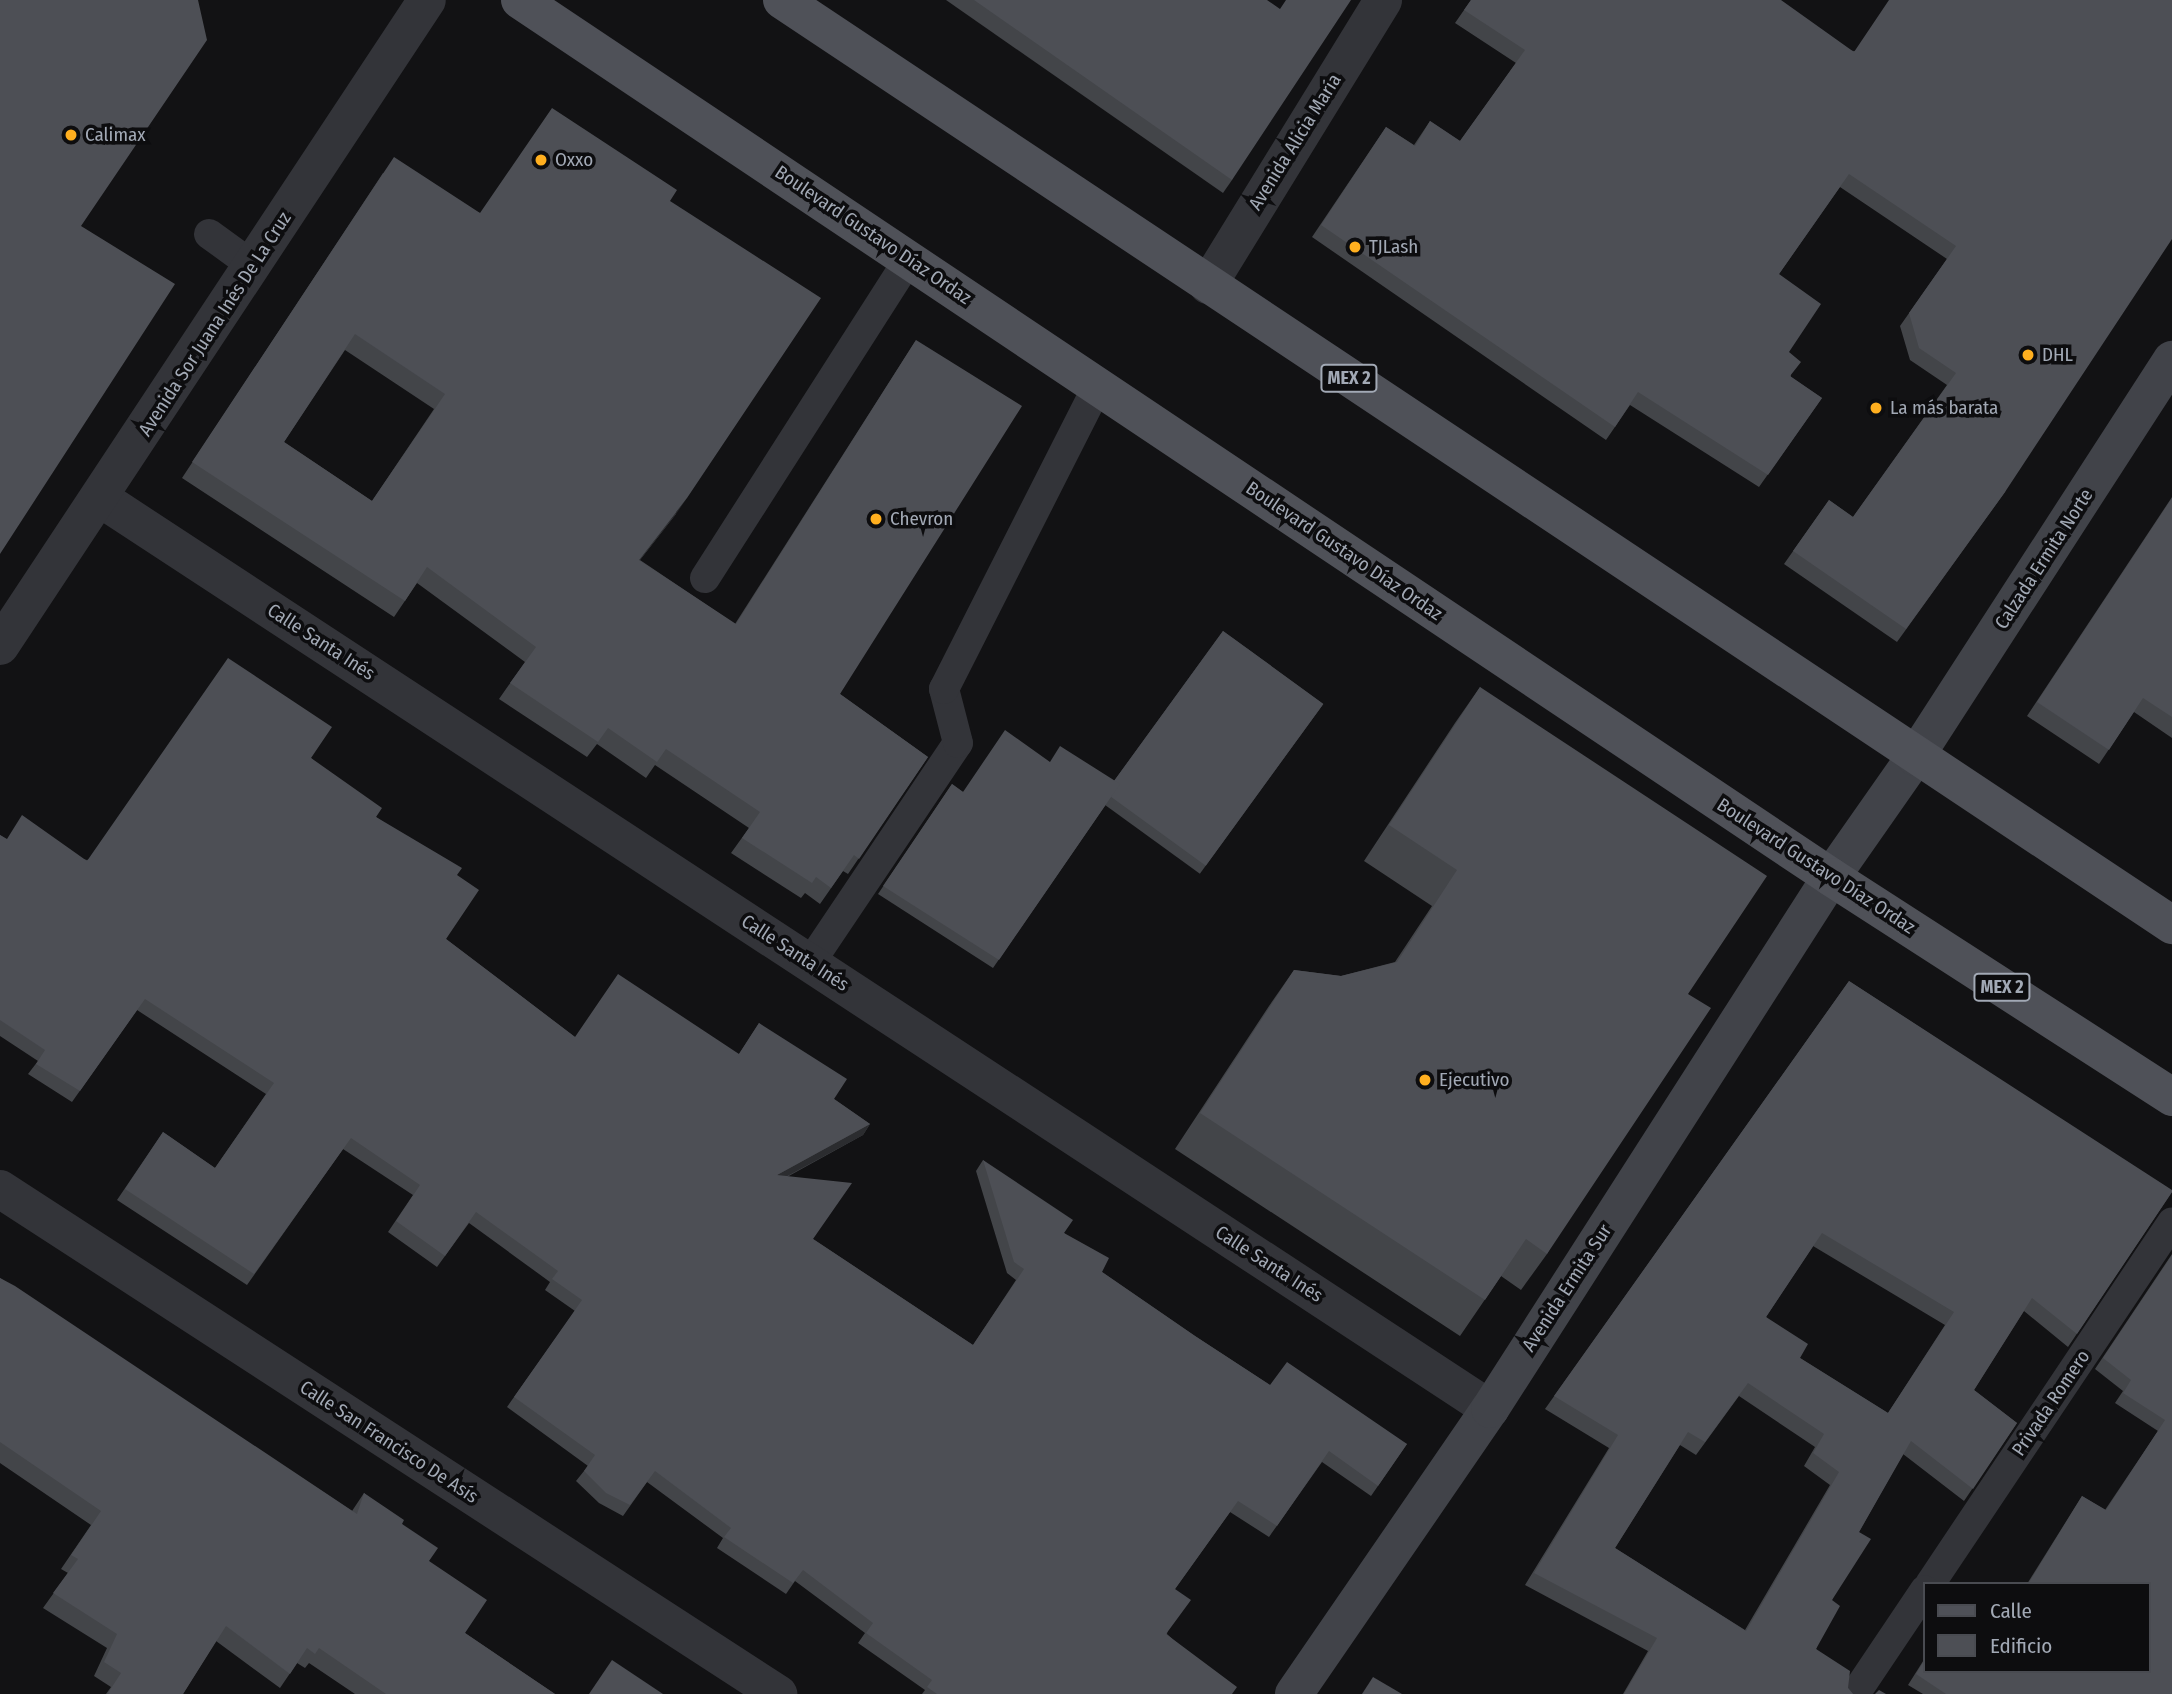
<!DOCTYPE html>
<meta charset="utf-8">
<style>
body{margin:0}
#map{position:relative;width:2172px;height:1694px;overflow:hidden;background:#121214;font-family:"Fira Sans Condensed",sans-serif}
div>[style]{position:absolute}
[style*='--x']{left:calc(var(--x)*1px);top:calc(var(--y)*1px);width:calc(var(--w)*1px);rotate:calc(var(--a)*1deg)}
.lane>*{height:30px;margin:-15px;padding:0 15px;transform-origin:15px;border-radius:15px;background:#333439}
.street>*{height:38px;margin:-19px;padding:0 19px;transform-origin:19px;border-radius:19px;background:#333439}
.secondary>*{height:38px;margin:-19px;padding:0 19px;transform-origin:19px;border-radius:19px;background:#414349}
.primary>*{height:38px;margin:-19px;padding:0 19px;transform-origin:19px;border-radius:19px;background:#4f5158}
.wall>*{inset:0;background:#434549;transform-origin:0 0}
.shaded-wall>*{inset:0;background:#2b2c2f}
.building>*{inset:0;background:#4d4f55;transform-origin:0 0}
.dots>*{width:19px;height:19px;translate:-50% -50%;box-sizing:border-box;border:4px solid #0d0d0f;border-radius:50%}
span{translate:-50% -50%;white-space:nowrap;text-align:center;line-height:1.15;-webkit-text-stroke:7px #0d0d0f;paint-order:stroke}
.shield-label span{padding:2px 5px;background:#0d0d0f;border:2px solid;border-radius:5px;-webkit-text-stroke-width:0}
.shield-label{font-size:18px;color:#a2a9b5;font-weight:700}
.poi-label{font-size:19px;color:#a2a9b5}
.left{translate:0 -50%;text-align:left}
.street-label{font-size:19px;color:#a2a9b5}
.legend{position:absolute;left:1923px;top:1582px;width:228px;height:91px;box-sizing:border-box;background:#0d0d0f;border:2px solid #494b51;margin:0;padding:9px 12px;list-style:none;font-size:21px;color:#a2a9b5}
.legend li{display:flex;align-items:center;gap:14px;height:35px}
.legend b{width:35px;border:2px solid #494b51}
</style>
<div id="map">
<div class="lane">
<div style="--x:209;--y:234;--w:54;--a:36"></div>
<div style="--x:705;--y:578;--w:379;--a:-57.4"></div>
<div style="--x:810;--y:963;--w:265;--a:-56.1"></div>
<div style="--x:958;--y:743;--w:56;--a:-104.5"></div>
<div style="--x:944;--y:689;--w:340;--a:-63.1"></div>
<div style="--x:1930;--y:1584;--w:435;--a:-56.2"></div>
<div style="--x:1855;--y:1694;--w:125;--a:-56.1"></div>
</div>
<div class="street">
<div style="--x:1208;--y:285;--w:334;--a:-58.4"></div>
<div style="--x:100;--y:498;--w:1662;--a:33.24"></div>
<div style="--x:0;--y:646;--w:774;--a:-56.54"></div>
<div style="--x:0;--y:1189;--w:928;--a:32.99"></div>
</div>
<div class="secondary">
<div style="--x:1294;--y:1694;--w:346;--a:-55.5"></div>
<div style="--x:1490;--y:1409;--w:632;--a:-57.34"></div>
<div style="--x:1831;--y:877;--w:146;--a:-55"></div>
<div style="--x:1915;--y:757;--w:473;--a:-57.1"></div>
</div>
<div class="primary">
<div style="--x:520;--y:0;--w:1577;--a:33.78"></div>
<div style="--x:1831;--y:877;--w:406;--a:32.8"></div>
<div style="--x:782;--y:0;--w:1670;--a:33.64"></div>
</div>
<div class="wall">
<div style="clip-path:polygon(946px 0,1267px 0,1232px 180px,1223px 193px)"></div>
<div style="clip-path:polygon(1471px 0,1854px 51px,2172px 0,2005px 492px,1897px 642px,1784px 564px,1829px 500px,1853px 517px,1947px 385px,1910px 360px,1900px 326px,1947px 259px,1840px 187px,1779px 274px,1791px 377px,1822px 398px,1759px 487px,1630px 405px,1606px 440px,1312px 237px,1386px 127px,1414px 145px,1430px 121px,1460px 141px,1516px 63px,1455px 23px)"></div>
<div style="clip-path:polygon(evenodd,383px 173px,480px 213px,670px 201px,676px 514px,640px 560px,735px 624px,916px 340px,840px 694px,928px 757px,848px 874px,843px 871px,820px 904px,805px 893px,801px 898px,731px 853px,749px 828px,655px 765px,646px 778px,597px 744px,587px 757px,499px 699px,525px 662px,417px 583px,394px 617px,182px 478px,383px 173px,345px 350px,434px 409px,372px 501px,284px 442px,345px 350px)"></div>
<div style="clip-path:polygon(2172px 497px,2172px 738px,2134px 712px,2099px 764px,2027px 716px)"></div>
<div style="left:1223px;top:631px;width:124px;height:210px;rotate:36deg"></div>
<div style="clip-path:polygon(1480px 687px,1688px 994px,1547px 1254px,1521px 1290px,1501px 1276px,1460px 1336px,1175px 1149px,1269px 1006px,1294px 970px,1341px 976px,1395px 962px,1432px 906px,1364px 861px,1455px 723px)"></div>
<div style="clip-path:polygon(311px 758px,376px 817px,457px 875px,446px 939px,575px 1037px,739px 1054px,759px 1023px,834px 1099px,870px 1124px,863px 1135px,787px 1177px,813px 1239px,973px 1345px,1016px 1280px,1007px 1273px,976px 1171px,983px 1160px,1064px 1233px,1102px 1272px,1195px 1336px,1270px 1385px,1407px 1444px,1371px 1496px,1322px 1462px,1269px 1537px,1230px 1512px,1175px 1589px,1167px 1634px,1232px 1694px,922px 1694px,925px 1690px,858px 1643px,865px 1633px,795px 1581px,786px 1594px,717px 1548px,723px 1538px,647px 1482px,623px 1516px,599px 1503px,576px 1481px,588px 1466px,507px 1407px,575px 1311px,545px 1290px,550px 1282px,469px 1223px,437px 1267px,388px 1232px,413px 1195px,343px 1149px,247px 1285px,117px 1200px,163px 1132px,215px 1168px,266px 1094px,137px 1010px,72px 1102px,28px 1074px,38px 1061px,0 1036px,0 835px,6px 839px,87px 860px)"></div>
<div style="clip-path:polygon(1050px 762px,1120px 784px,993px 968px,878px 894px,952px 784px,963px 792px)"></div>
<div style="clip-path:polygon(evenodd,1849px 981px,2172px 1192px,2068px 1347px,2024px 1311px,1974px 1390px,2017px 1423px,1964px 1501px,1903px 1454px,1859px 1532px,1832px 1600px,1816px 1649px,1853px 1694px,1623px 1694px,1648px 1651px,1525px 1585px,1609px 1448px,1545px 1409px,1849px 981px,1813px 1246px,1945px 1325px,1888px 1413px,1800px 1358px,1766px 1317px,1813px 1246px,1849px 981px,1739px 1396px,1815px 1447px,1804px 1466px,1830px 1485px,1745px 1630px,1615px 1548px,1680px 1445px,1696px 1455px,1739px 1396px)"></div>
<div style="clip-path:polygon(2172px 1254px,2172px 1694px,1923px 1694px,1908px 1685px,1925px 1658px,2149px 1584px,2027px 1584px,2082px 1496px,2105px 1510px,2158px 1431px,2115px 1403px,2123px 1391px,2095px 1369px)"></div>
<div style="clip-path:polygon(0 1278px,352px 1511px,364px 1493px,402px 1524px,429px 1561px,465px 1633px,555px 1694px,355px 1694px,309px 1663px,305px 1668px,297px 1663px,280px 1688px,216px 1641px,183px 1694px,106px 1694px,111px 1687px,94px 1676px,107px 1648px,43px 1608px,68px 1573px,61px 1569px,91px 1525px,0 1463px)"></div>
</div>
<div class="shaded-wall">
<div style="clip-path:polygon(687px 498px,676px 514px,628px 575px,639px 560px)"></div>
<div style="clip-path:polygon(870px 1124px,863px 1135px,769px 1186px,777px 1175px)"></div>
</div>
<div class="building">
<div style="clip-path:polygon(0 0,198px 0,207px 40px,81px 226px,175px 284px,0 554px)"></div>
<div style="clip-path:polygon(974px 0,1267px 0,1280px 9px,1286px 0,1351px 0,1232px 180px)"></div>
<div style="clip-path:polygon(1471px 0,1781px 0,1854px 52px,1889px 0,2172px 0,2172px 239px,2005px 492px,1906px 629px,1793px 551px,1829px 500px,1853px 517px,1956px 373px,1919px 348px,1909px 313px,1956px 246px,1849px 174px,1779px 274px,1821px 304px,1789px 352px,1801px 362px,1790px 376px,1822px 398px,1768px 475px,1638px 392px,1615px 427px,1321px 225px,1386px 127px,1415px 146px,1430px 121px,1460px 141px,1525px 50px,1464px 10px)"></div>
<div style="clip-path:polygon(evenodd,552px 108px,677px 190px,670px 201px,821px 298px,687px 498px,639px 560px,736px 624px,916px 340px,1022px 406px,840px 694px,928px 757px,859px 859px,854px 855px,831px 888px,816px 877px,812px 883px,742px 838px,760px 812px,666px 749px,657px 762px,608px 728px,598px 742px,510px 683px,536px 647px,427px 567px,405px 601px,192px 462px,394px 157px,480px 213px,552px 108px,355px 334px,445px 394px,372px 501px,284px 442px,355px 334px)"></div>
<div style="clip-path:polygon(2172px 498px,2172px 717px,2143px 698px,2109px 750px,2037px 702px)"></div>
<div style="left:1223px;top:631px;width:124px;height:200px;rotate:36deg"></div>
<div style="clip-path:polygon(228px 658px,332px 727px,311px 758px,382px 808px,376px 817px,462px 868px,457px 875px,479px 890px,446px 939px,575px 1037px,618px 974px,739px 1054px,759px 1023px,847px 1079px,834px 1099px,870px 1124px,777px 1175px,852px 1183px,813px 1239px,973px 1345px,1024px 1269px,1014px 1262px,983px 1160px,1073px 1220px,1064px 1233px,1109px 1258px,1102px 1272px,1195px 1336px,1270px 1385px,1287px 1362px,1407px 1444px,1378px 1486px,1329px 1451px,1277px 1526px,1238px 1501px,1175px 1589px,1191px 1600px,1166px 1634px,1237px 1687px,1232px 1694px,937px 1694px,927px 1687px,932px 1680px,866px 1633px,873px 1623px,803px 1570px,793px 1583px,724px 1537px,731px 1528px,655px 1471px,630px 1505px,606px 1493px,584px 1471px,595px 1455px,514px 1397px,582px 1300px,552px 1279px,558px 1271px,476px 1212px,445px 1256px,396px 1221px,420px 1185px,351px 1138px,254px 1274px,125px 1189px,163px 1132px,215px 1168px,274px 1083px,145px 999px,80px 1091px,36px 1064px,45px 1050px,0 1020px,0 835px,7px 839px,22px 815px,87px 861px)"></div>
<div style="clip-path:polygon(1480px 687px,1767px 876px,1688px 994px,1711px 1008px,1547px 1254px,1526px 1239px,1485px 1300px,1200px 1113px,1294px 970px,1341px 976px,1397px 962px,1457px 870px,1389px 825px)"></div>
<div style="clip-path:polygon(1005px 730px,1050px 762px,1060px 746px,1120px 784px,999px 960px,883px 886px,952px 784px,963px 792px)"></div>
<div style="clip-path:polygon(evenodd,1849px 981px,2172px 1190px,2172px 1192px,2077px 1334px,2032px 1298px,1974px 1390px,2017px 1423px,1973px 1489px,1911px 1441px,1859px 1532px,1871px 1539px,1832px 1600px,1840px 1606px,1816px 1649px,1850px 1671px,1848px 1688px,1853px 1694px,1624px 1694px,1657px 1638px,1534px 1573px,1618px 1435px,1554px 1396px,1849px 981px,1822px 1233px,1954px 1312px,1888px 1413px,1800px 1358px,1808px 1344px,1766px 1317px,1822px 1233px,1849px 981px,1748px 1383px,1824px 1434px,1813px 1453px,1839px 1472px,1746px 1631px,1615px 1548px,1688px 1432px,1705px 1442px,1748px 1383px)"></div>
<div style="clip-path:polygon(2172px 1255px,2172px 1694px,1946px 1694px,1916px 1674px,1925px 1659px,1925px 1671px,2149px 1671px,2149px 1584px,2028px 1584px,2082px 1496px,2106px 1510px,2165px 1420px,2123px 1393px,2131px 1380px,2103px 1358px)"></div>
<div style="clip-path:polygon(0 1278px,15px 1286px,357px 1514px,364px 1493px,404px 1520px,402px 1524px,438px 1548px,429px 1561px,487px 1600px,465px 1633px,555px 1694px,386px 1694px,319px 1648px,315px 1654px,307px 1648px,290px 1674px,226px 1626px,183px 1694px,110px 1694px,108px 1693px,121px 1673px,104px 1662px,117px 1634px,53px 1593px,78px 1559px,71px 1555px,101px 1511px,0 1442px)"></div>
<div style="clip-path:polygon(612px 1660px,663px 1694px,589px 1694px)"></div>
<div style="clip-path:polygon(1373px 1677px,1402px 1694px,1362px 1694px)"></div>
<div style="clip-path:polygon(1879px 1690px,1886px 1694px,1875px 1694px)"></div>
</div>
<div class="dots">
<div style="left:71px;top:135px;background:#ffaf1f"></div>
<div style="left:541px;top:160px;background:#ffaf1f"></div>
<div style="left:1355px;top:247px;background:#ffaf1f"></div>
<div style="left:2028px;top:355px;background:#ffaf1f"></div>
<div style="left:1876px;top:408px;background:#ffaf1f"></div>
<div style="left:876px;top:519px;background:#ffaf1f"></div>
<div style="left:1425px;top:1080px;background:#ffaf1f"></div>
</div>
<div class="shield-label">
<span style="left:1349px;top:378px">MEX 2</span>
<span style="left:2002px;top:987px">MEX 2</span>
</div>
<div class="poi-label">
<span class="left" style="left:85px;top:135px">Calimax</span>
<span class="left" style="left:555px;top:160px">Oxxo</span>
<span class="left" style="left:1369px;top:247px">TJLash</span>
<span class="left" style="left:2042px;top:355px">DHL</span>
<span class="left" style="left:1890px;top:408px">La más barata</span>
<span class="left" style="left:890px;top:519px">Chevron</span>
<span class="left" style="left:1439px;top:1080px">Ejecutivo</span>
</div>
<div class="street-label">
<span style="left:1295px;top:142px;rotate:-58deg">Avenida Alicia María</span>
<span style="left:873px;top:235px;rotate:34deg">Boulevard Gustavo Díaz Ordaz</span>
<span style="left:215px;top:324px;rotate:-57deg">Avenida Sor Juana Inés De La Cruz</span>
<span style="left:1344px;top:551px;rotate:34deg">Boulevard Gustavo Díaz Ordaz</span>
<span style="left:2044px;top:559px;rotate:-57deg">Calzada Ermita Norte</span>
<span style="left:321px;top:642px;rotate:33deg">Calle Santa Inés</span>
<span style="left:1816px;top:866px;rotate:33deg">Boulevard Gustavo Díaz Ordaz</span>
<span style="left:795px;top:953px;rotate:33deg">Calle Santa Inés</span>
<span style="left:1269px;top:1264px;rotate:33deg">Calle Santa Inés</span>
<span style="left:1567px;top:1288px;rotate:-57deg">Avenida Ermita Sur</span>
<span style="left:2051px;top:1403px;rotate:-56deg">Privada Romero</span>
<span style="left:389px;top:1442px;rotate:33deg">Calle San Francisco De Asís</span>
</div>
<ul class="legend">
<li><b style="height:9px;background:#4f5158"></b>Calle</li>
<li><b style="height:19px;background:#4d4f55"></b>Edificio</li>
</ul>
</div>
